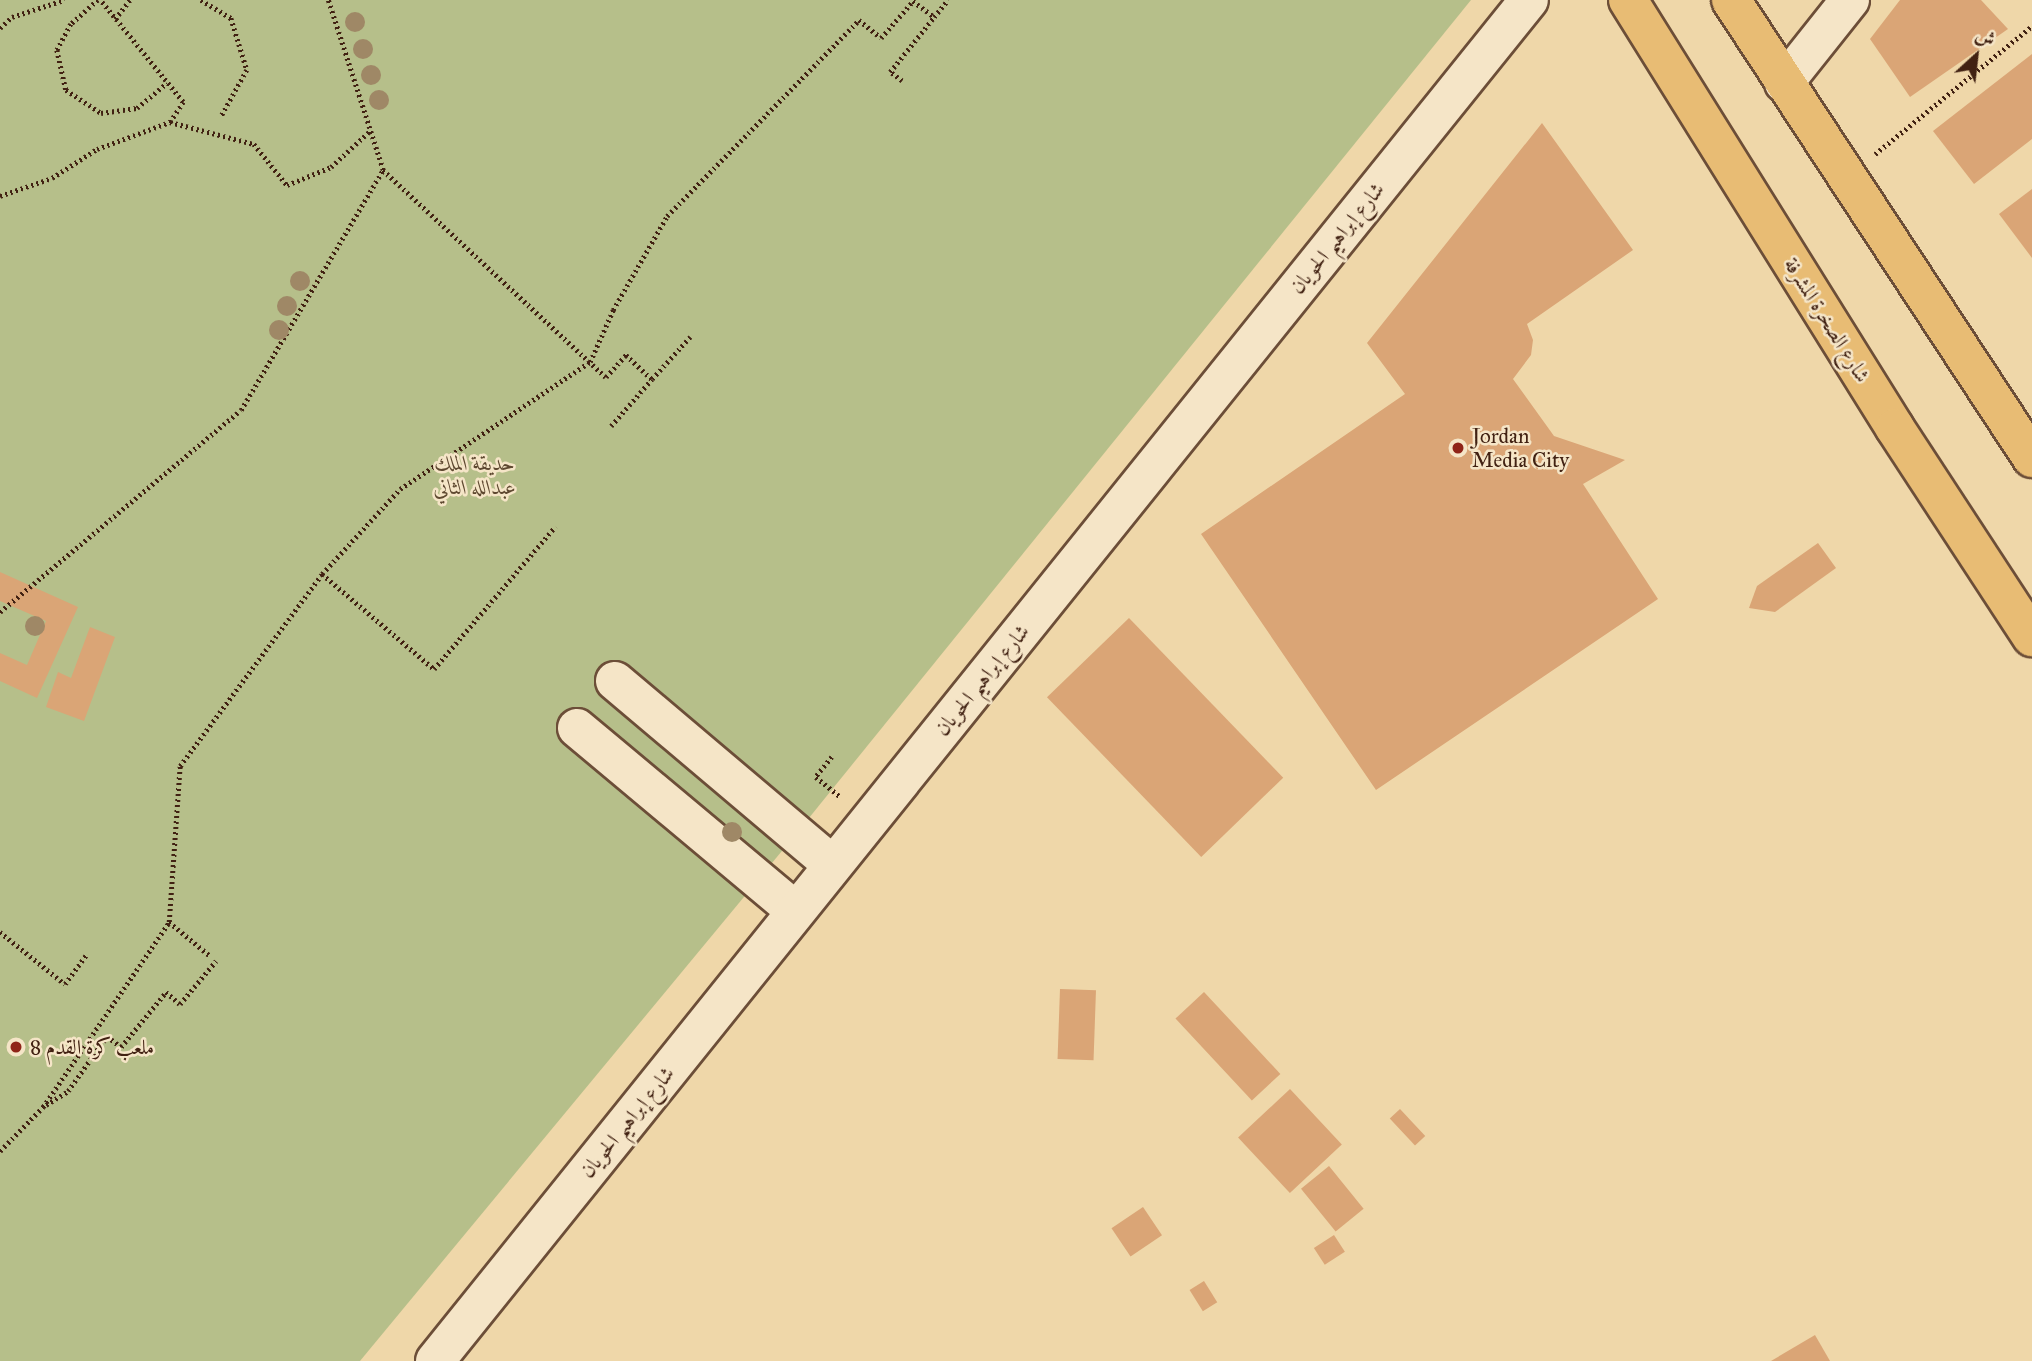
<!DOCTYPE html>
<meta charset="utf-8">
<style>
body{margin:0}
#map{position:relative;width:2032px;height:1361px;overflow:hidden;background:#efd7a9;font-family:"IM FELL Great Primer",Amiri,serif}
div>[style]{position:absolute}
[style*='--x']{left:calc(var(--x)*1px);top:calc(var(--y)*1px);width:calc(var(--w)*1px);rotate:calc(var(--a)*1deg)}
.green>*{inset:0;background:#b6bf8a}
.building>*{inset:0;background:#daa576;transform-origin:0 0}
.path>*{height:4.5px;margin-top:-2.25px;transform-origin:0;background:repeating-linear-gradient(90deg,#412112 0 2px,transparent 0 5.5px)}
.roads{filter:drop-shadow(2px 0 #6c4e38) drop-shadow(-2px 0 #6c4e38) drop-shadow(0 2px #6c4e38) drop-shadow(0 -2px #6c4e38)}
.minor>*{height:38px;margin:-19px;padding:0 19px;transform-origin:19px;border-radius:19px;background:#f5e5c7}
.major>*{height:38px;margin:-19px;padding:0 19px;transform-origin:19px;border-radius:19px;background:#e8bc74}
.trees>*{width:20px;height:20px;margin:-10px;border-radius:50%;background:#9f8866}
.dots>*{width:19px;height:19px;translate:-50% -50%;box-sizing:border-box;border:4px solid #f5e5c7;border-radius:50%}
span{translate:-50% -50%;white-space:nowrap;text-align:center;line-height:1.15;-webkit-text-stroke:5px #f5e5c7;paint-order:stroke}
.street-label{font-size:21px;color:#412112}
.poi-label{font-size:21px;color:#412112}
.left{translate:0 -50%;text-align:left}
.park-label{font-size:21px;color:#5e4830;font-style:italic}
.north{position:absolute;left:1941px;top:21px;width:70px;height:70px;-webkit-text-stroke:5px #f5e5c7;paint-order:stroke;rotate:27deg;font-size:19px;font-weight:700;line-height:28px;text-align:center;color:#412112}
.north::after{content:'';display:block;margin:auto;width:24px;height:32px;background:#412112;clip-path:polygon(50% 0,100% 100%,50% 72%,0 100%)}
</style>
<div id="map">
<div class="green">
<div style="clip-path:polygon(0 0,1471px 0,796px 834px,360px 1361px,0 1361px)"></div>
</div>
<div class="building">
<div style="clip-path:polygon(1900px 0,1981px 0,2008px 29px,1910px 97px,1870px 39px)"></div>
<div style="clip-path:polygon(2032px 54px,2032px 139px,1974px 184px,1933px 131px)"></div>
<div style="clip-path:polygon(1542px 123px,1633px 250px,1527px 324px,1533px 340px,1531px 355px,1513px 379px,1554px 436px,1625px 460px,1583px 484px,1658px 599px,1376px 790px,1201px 534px,1405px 394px,1367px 343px)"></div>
<div style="clip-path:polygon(2032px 189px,2032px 258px,1999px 214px)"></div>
<div style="clip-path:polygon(1818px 543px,1836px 568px,1775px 612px,1749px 608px,1757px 586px)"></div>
<div style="clip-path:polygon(0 572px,78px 607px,37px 698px,0 681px,0 653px,27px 665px,46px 621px,0 601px)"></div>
<div style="left:1129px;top:618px;width:222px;height:114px;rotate:46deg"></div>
<div style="clip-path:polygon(90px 627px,115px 637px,84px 721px,46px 707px,58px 672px,71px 678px)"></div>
<div style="left:1060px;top:989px;width:36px;height:70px;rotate:2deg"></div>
<div style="left:1204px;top:992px;width:112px;height:39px;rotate:47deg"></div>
<div style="left:1290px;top:1089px;width:76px;height:71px;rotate:47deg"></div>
<div style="left:1400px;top:1109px;width:37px;height:14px;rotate:47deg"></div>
<div style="left:1329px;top:1166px;width:55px;height:36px;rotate:51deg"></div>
<div style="left:1143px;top:1207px;width:34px;height:38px;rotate:56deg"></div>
<div style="left:1334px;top:1235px;width:20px;height:24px;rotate:57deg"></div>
<div style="left:1204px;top:1281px;width:25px;height:17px;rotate:58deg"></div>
<div style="clip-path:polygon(1815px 1335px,1830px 1361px,1771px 1361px)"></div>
</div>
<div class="path">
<div style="--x:98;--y:0;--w:36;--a:138"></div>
<div style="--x:71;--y:24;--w:30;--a:118"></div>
<div style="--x:57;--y:50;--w:41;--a:77.3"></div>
<div style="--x:66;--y:90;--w:42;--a:33.3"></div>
<div style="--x:101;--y:113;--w:36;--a:-8"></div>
<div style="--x:137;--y:108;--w:39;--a:-40"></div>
<div style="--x:201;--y:0;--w:35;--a:31"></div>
<div style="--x:231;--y:18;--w:54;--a:72.9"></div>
<div style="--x:247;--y:70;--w:54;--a:119"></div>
<div style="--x:115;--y:19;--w:24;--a:-52"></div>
<div style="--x:0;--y:28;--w:16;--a:-43"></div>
<div style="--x:12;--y:17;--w:55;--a:-18.1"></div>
<div style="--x:902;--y:81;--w:15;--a:-143"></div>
<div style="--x:890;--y:72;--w:70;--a:-51.3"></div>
<div style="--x:170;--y:122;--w:87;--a:14.7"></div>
<div style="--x:254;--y:144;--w:53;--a:51.2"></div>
<div style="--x:287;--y:185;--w:48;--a:-22.2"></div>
<div style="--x:331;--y:167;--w:54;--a:-42.8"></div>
<div style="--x:1875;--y:154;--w:203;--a:-39.2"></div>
<div style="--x:383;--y:170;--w:304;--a:42.9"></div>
<div style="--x:606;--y:377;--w:30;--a:-48"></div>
<div style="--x:626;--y:355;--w:35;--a:43"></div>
<div style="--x:652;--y:379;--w:57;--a:-47.9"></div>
<div style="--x:0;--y:196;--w:55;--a:-19.1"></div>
<div style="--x:52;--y:178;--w:54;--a:-32.8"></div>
<div style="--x:97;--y:149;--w:78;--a:-20.3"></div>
<div style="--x:170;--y:122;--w:24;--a:-57"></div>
<div style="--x:183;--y:102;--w:132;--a:-129.1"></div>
<div style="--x:611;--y:426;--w:62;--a:-48.9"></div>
<div style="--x:322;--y:574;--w:147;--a:40.3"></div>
<div style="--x:434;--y:669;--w:187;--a:-49.6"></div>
<div style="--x:0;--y:612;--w:314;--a:-40"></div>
<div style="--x:241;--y:410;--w:279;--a:-59.4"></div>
<div style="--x:383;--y:170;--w:179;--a:-107.9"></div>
<div style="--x:832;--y:757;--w:26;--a:129"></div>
<div style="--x:816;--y:777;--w:32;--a:39"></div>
<div style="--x:169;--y:922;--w:156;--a:-86"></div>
<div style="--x:180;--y:766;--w:239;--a:-53.5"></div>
<div style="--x:322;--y:574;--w:115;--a:-47.5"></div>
<div style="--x:400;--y:489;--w:229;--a:-33.8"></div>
<div style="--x:590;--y:362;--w:57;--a:-66.1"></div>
<div style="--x:613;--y:310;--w:108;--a:-60.1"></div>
<div style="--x:667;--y:216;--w:274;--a:-45.6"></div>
<div style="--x:859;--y:20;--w:28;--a:39"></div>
<div style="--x:881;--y:38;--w:49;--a:-49.1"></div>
<div style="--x:913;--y:1;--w:26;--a:37"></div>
<div style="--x:934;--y:17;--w:22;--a:-51"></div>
<div style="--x:0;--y:932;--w:83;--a:38.7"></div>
<div style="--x:65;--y:984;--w:36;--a:-54"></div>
<div style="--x:46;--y:1105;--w:26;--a:-32"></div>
<div style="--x:68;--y:1091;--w:67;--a:-54.7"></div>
<div style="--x:107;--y:1036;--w:18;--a:38"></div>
<div style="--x:121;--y:1047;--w:71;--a:-50.7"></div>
<div style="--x:166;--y:992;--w:18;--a:41"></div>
<div style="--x:180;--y:1004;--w:56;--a:-50.1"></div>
<div style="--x:0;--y:1151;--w:62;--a:-45.7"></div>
<div style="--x:43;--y:1107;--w:224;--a:-55.7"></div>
<div style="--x:169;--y:922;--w:52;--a:39.5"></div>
</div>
<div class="roads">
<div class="minor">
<div style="--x:1784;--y:83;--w:106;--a:-51.5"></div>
<div style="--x:615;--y:681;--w:285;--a:40.2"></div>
<div style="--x:577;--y:728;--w:285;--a:39.9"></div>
<div style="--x:435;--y:1361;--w:1746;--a:-51.21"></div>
</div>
<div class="major">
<div style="--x:1628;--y:0;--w:504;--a:58.04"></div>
<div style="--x:1895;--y:428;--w:250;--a:56.8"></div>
<div style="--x:1731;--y:0;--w:548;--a:56.69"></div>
</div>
</div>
<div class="trees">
<div style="left:355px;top:22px"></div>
<div style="left:363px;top:49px"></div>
<div style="left:371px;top:75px"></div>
<div style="left:379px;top:100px"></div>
<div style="left:300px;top:281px"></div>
<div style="left:287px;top:306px"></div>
<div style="left:279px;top:330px"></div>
<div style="left:35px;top:626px"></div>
<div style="left:732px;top:832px"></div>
</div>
<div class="dots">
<div style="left:1458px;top:448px;background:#8f2418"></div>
<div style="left:16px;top:1047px;background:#8f2418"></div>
</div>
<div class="street-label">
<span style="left:1337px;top:238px;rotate:-51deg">شارع إبراهيم الحويان</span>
<span style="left:1827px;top:320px;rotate:58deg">شارع الصخرة المشرفة</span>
<span style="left:982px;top:680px;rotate:-51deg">شارع إبراهيم الحويان</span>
<span style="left:627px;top:1122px;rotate:-51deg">شارع إبراهيم الحويان</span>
</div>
<div class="poi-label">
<span class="left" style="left:1472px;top:448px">Jordan<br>Media City</span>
<span class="left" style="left:30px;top:1047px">ملعب كرة القدم 8</span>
</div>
<div class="park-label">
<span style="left:475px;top:475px">حديقة الملك<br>عبدالله الثاني</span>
</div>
<div class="north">ش</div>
</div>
